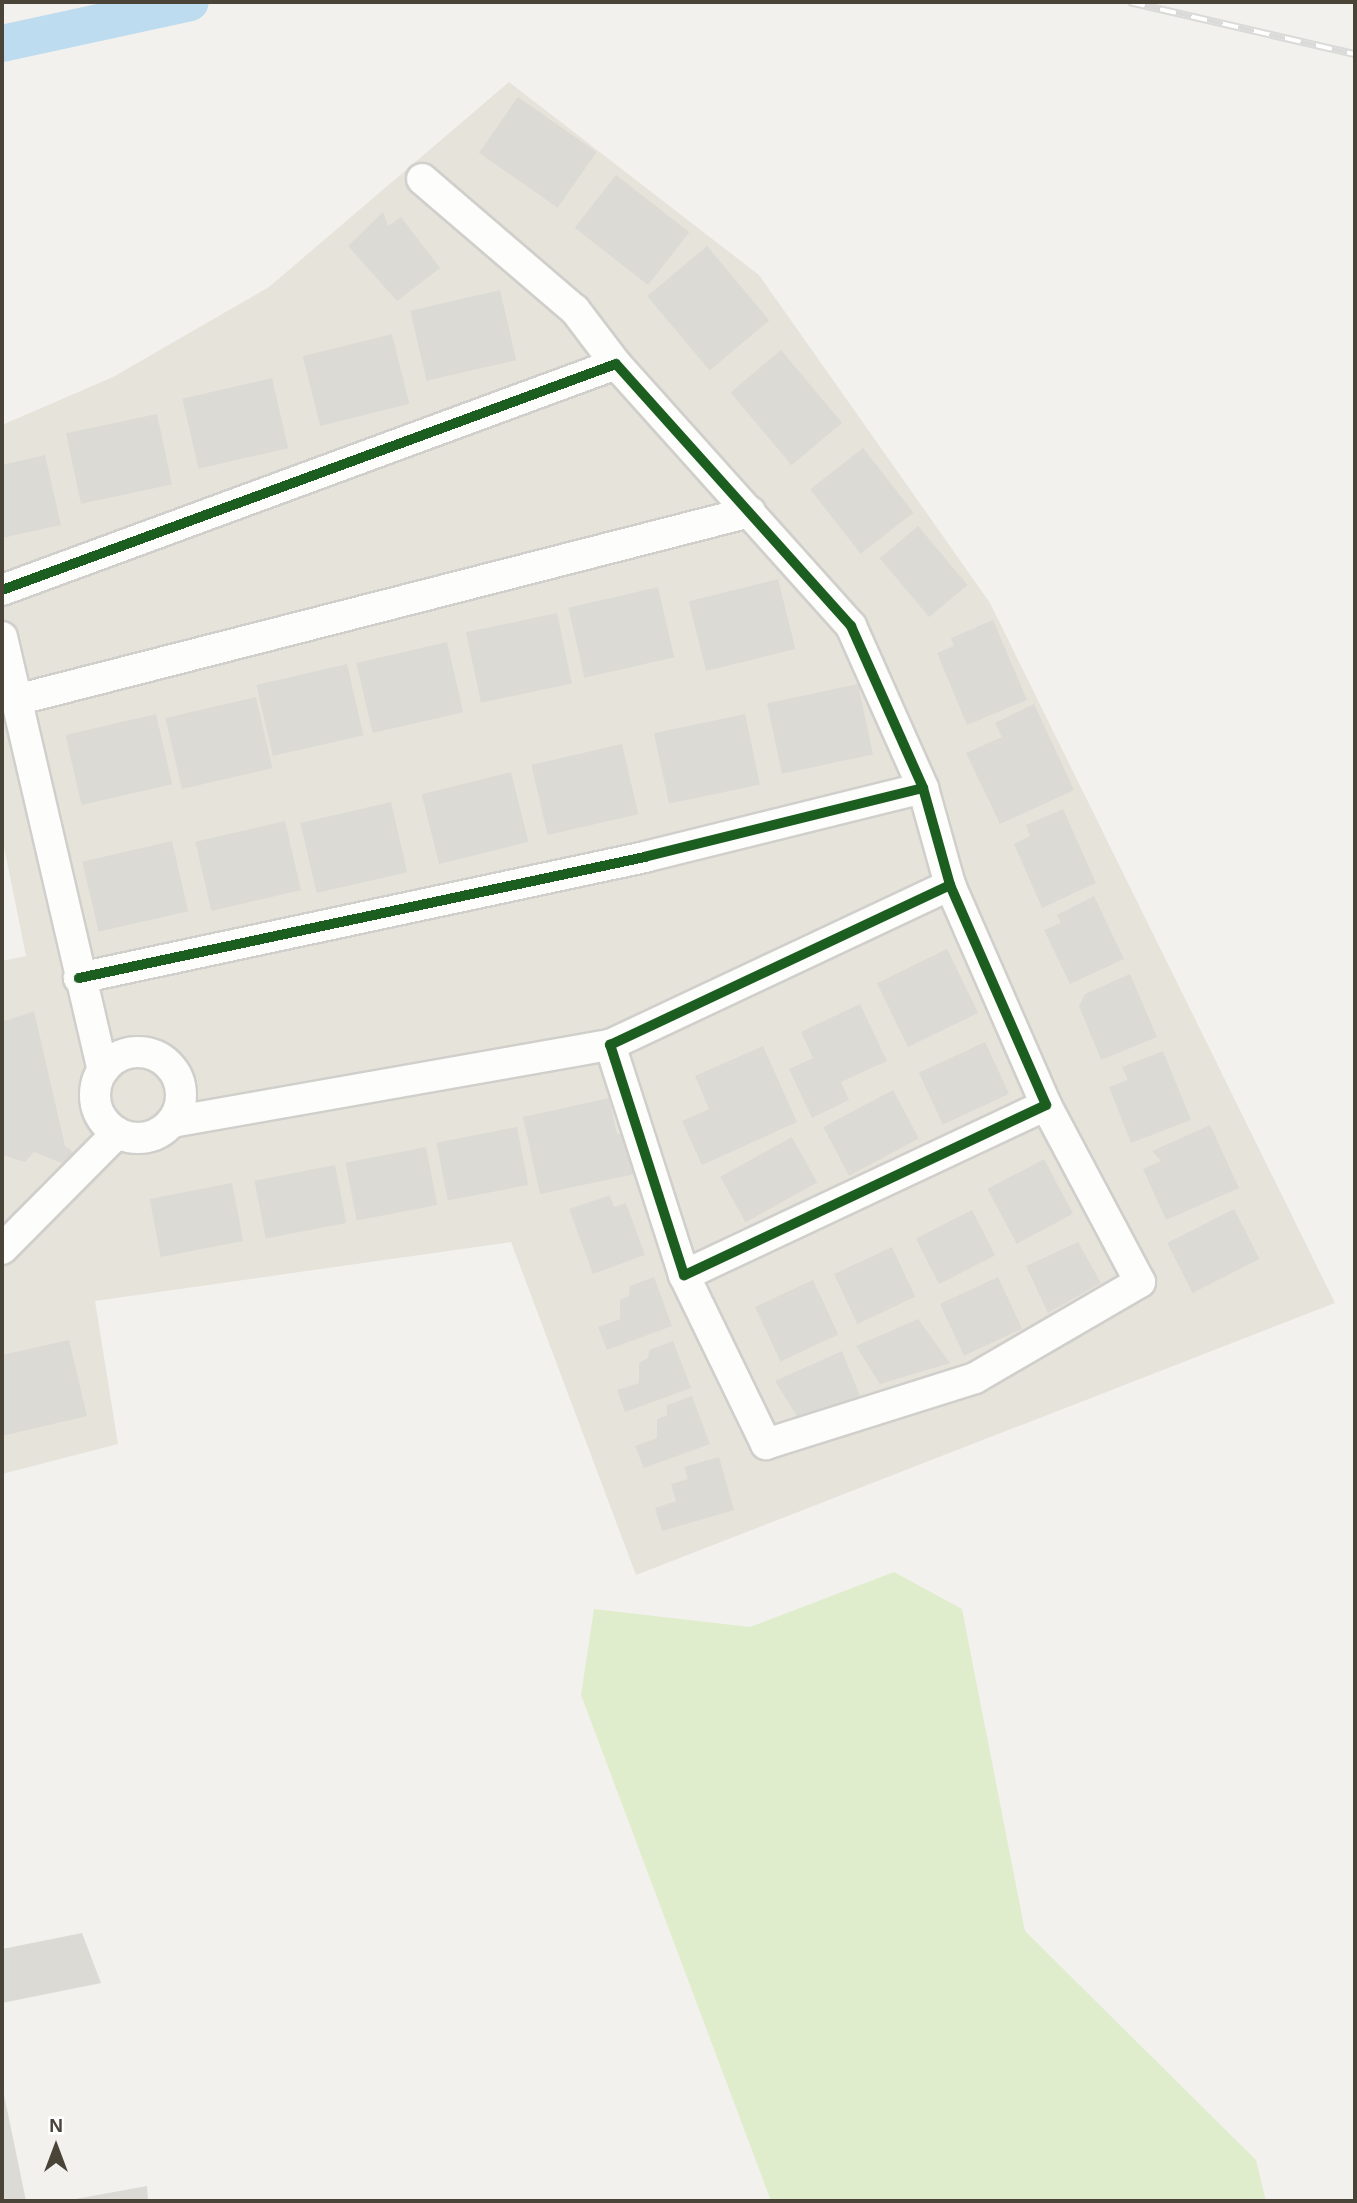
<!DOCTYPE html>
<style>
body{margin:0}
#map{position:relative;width:1357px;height:2203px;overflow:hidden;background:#f2f1ed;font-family:Helvetica,sans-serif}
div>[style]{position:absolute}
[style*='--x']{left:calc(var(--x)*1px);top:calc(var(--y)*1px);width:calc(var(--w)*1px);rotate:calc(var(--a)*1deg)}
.residential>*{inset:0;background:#e6e3da}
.green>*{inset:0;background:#e0edcd}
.canal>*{height:37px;margin:-18.5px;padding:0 18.5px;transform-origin:18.5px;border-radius:18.5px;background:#bedcf0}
.building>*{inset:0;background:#dcdad5;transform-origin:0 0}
.roads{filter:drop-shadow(2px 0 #d0cfcb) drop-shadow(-2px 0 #d0cfcb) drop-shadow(0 2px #d0cfcb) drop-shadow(0 -2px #d0cfcb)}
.minor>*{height:30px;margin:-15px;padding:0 15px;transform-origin:15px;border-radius:15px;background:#fdfdfc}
.minor>.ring{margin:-15px;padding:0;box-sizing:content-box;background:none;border:30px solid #fdfdfc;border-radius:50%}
.rail>*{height:8px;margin-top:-4px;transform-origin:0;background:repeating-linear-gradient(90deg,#fff 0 16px,#dadad9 0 32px);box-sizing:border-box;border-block:2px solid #dadad9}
.cycleway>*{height:10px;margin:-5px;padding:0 5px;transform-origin:5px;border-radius:5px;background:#1b5e20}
span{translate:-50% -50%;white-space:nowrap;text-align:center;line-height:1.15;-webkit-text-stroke:5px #fff;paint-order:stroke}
.frame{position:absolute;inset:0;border:4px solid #4a4338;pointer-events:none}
.north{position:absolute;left:21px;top:2112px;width:70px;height:70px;-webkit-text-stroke:5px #fff;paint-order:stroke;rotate:0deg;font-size:19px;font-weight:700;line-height:28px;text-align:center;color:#4a4338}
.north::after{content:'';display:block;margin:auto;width:24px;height:32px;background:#4a4338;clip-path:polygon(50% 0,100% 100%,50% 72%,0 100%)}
</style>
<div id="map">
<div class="residential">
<div style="clip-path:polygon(509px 82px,759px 275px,990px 603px,1335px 1303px,636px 1575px,511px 1242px,95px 1301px,118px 1444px,2px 1474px,2px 961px,26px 956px,2px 837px,2px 425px,113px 377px,269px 287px)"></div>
</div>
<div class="green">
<div style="clip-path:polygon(894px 1572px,962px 1609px,1025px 1931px,1256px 2160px,1266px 2201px,771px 2201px,581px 1695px,594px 1609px,750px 1627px)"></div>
</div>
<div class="canal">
<div style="--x:2;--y:43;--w:192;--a:-12.3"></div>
</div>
<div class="building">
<div style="left:518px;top:97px;width:96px;height:68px;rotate:35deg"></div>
<div style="left:616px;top:175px;width:93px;height:67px;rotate:38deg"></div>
<div style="clip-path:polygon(383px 212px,388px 226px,401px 217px,440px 268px,397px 301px,348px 246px)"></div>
<div style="left:707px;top:246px;width:97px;height:78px;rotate:50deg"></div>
<div style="left:500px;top:290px;width:72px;height:92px;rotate:77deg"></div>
<div style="left:392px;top:334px;width:72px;height:92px;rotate:76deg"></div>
<div style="left:781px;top:350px;width:95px;height:66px;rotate:50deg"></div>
<div style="left:272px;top:378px;width:72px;height:92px;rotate:77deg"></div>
<div style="left:157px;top:414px;width:72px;height:93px;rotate:78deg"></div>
<div style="left:863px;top:448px;width:82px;height:67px;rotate:52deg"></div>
<div style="clip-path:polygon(45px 455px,61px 525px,2px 538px,2px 465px)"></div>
<div style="left:918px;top:526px;width:77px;height:50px;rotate:50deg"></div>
<div style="left:778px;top:579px;width:72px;height:92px;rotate:76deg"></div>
<div style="left:658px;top:587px;width:72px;height:92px;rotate:77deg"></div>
<div style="left:557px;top:613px;width:72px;height:93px;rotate:78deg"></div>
<div style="clip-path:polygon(993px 620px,1027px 700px,967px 725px,937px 653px,954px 646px,951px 638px)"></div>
<div style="left:447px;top:642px;width:72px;height:93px;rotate:77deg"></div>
<div style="left:347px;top:664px;width:73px;height:93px;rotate:77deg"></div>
<div style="left:858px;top:684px;width:72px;height:93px;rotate:78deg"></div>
<div style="left:256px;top:697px;width:73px;height:93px;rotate:77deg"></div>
<div style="clip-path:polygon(1034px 704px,1074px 790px,1000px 824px,966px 753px,1002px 737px,995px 723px)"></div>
<div style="left:156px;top:714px;width:72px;height:93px;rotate:77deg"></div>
<div style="left:745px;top:714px;width:72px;height:93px;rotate:78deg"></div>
<div style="left:622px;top:744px;width:72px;height:93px;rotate:77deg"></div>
<div style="left:511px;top:772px;width:72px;height:92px;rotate:76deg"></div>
<div style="left:391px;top:802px;width:72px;height:93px;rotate:77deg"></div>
<div style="clip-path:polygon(1063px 809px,1096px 883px,1042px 908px,1014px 844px,1030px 836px,1026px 825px)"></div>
<div style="left:285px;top:821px;width:71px;height:92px;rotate:77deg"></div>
<div style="left:172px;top:841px;width:72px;height:92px;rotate:77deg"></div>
<div style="clip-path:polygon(1094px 896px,1124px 959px,1070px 984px,1044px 930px,1061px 923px,1057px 915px)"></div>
<div style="left:947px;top:949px;width:71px;height:78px;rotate:64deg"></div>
<div style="clip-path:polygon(1130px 974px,1157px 1037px,1101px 1060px,1079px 1006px,1085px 994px)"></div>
<div style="clip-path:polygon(860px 1004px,887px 1061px,841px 1082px,849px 1100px,812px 1118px,789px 1069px,813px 1058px,801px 1032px)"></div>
<div style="clip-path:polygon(34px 1011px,65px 1146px,73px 1152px,64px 1164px,34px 1152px,25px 1162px,2px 1155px,2px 1022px)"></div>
<div style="left:985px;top:1042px;width:57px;height:73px;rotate:65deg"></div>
<div style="clip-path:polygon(763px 1046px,797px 1122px,702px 1165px,682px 1121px,709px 1109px,695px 1076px)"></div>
<div style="clip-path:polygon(1163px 1051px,1191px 1120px,1131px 1143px,1109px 1087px,1128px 1080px,1122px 1067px)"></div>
<div style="left:893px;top:1090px;width:55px;height:79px;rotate:62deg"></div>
<div style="clip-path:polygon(609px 1098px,617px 1134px,626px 1132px,635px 1174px,540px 1194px,523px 1117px)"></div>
<div style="clip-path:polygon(1210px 1125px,1239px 1188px,1166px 1220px,1143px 1169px,1161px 1161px,1152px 1151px)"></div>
<div style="left:517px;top:1127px;width:59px;height:82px;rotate:79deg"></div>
<div style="left:792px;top:1137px;width:52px;height:82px;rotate:61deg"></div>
<div style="left:426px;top:1147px;width:59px;height:82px;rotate:79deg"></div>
<div style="left:1044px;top:1159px;width:62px;height:64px;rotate:62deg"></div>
<div style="left:335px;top:1165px;width:59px;height:82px;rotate:79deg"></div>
<div style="left:232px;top:1183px;width:59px;height:84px;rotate:79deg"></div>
<div style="clip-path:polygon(610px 1195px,614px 1207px,626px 1203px,645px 1255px,593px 1274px,569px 1209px)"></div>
<div style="left:1234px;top:1209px;width:56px;height:75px;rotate:63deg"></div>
<div style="left:972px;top:1210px;width:51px;height:63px;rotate:63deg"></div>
<div style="clip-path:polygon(1078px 1242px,1101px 1283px,1048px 1313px,1026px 1266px)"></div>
<div style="left:892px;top:1247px;width:55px;height:64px;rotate:65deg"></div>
<div style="clip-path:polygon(654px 1277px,672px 1326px,607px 1350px,598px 1327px,620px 1319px,620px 1300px,629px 1296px,630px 1286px)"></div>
<div style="left:998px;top:1277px;width:57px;height:64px;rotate:65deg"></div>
<div style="left:813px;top:1280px;width:60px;height:64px;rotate:65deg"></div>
<div style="clip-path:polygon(918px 1319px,950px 1363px,880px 1384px,856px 1346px)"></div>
<div style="clip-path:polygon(69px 1340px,87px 1416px,2px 1436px,2px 1355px)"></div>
<div style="clip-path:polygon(673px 1341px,691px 1388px,625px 1412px,617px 1390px,639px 1383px,639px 1363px,648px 1358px,649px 1350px)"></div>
<div style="clip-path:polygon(842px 1351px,860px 1396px,798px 1418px,775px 1381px)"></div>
<div style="clip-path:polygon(692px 1396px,710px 1444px,644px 1468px,635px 1446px,657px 1438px,657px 1419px,667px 1415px,667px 1405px)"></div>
<div style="clip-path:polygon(719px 1457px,734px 1510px,662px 1531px,655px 1508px,676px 1501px,671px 1484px,688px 1479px,684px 1467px)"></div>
<div style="clip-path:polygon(82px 1933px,101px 1983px,2px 2003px,2px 1949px)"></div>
<div style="clip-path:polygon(2px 2090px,3px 2090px,26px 2201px,2px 2201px)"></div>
<div style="clip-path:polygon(147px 2186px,148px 2201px,70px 2201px,70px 2200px)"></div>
</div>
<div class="roads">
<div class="minor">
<div style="--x:422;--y:179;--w:201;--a:40.6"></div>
<div style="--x:575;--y:310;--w:68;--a:52.8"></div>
<div style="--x:2;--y:590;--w:654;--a:-20.21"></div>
<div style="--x:616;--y:364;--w:352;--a:48.1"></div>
<div style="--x:851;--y:626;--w:177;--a:66"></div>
<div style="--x:923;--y:788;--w:286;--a:166.1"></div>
<div style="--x:645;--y:857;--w:579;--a:167.93"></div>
<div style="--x:2;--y:637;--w:445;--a:76.9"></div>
<div style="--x:16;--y:700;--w:758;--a:-14.37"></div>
<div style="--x:923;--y:788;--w:101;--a:74.4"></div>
<div style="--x:950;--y:885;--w:240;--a:66.4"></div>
<div style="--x:1046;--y:1105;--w:400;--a:154.8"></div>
<div style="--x:684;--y:1275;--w:242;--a:-107.8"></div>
<div style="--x:610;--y:1045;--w:376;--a:-25.2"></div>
<div class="ring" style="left:95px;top:1052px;width:56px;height:56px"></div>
<div style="--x:172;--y:1122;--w:445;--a:-10"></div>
<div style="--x:2;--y:1249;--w:163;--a:-45.2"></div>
<div style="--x:684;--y:1275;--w:188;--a:64.1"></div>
<div style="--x:766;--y:1444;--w:219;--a:-17.5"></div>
<div style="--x:975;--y:1378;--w:191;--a:-30.2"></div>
<div style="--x:1140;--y:1282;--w:200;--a:-118"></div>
</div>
</div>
<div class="rail">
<div style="--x:1129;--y:2;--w:232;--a:13"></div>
</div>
<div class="cycleway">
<div style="--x:2;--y:590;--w:654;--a:-20.21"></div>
<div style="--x:616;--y:364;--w:352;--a:48.1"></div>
<div style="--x:851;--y:626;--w:177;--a:66"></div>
<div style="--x:923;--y:788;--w:286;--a:166.1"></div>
<div style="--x:645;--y:857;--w:579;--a:167.93"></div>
<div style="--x:923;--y:788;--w:101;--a:74.4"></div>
<div style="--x:950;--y:885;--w:240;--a:66.4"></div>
<div style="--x:1046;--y:1105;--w:400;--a:154.8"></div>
<div style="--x:684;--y:1275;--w:242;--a:-107.8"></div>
<div style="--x:610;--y:1045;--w:376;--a:-25.2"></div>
</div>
<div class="frame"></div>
<div class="north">N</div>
</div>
